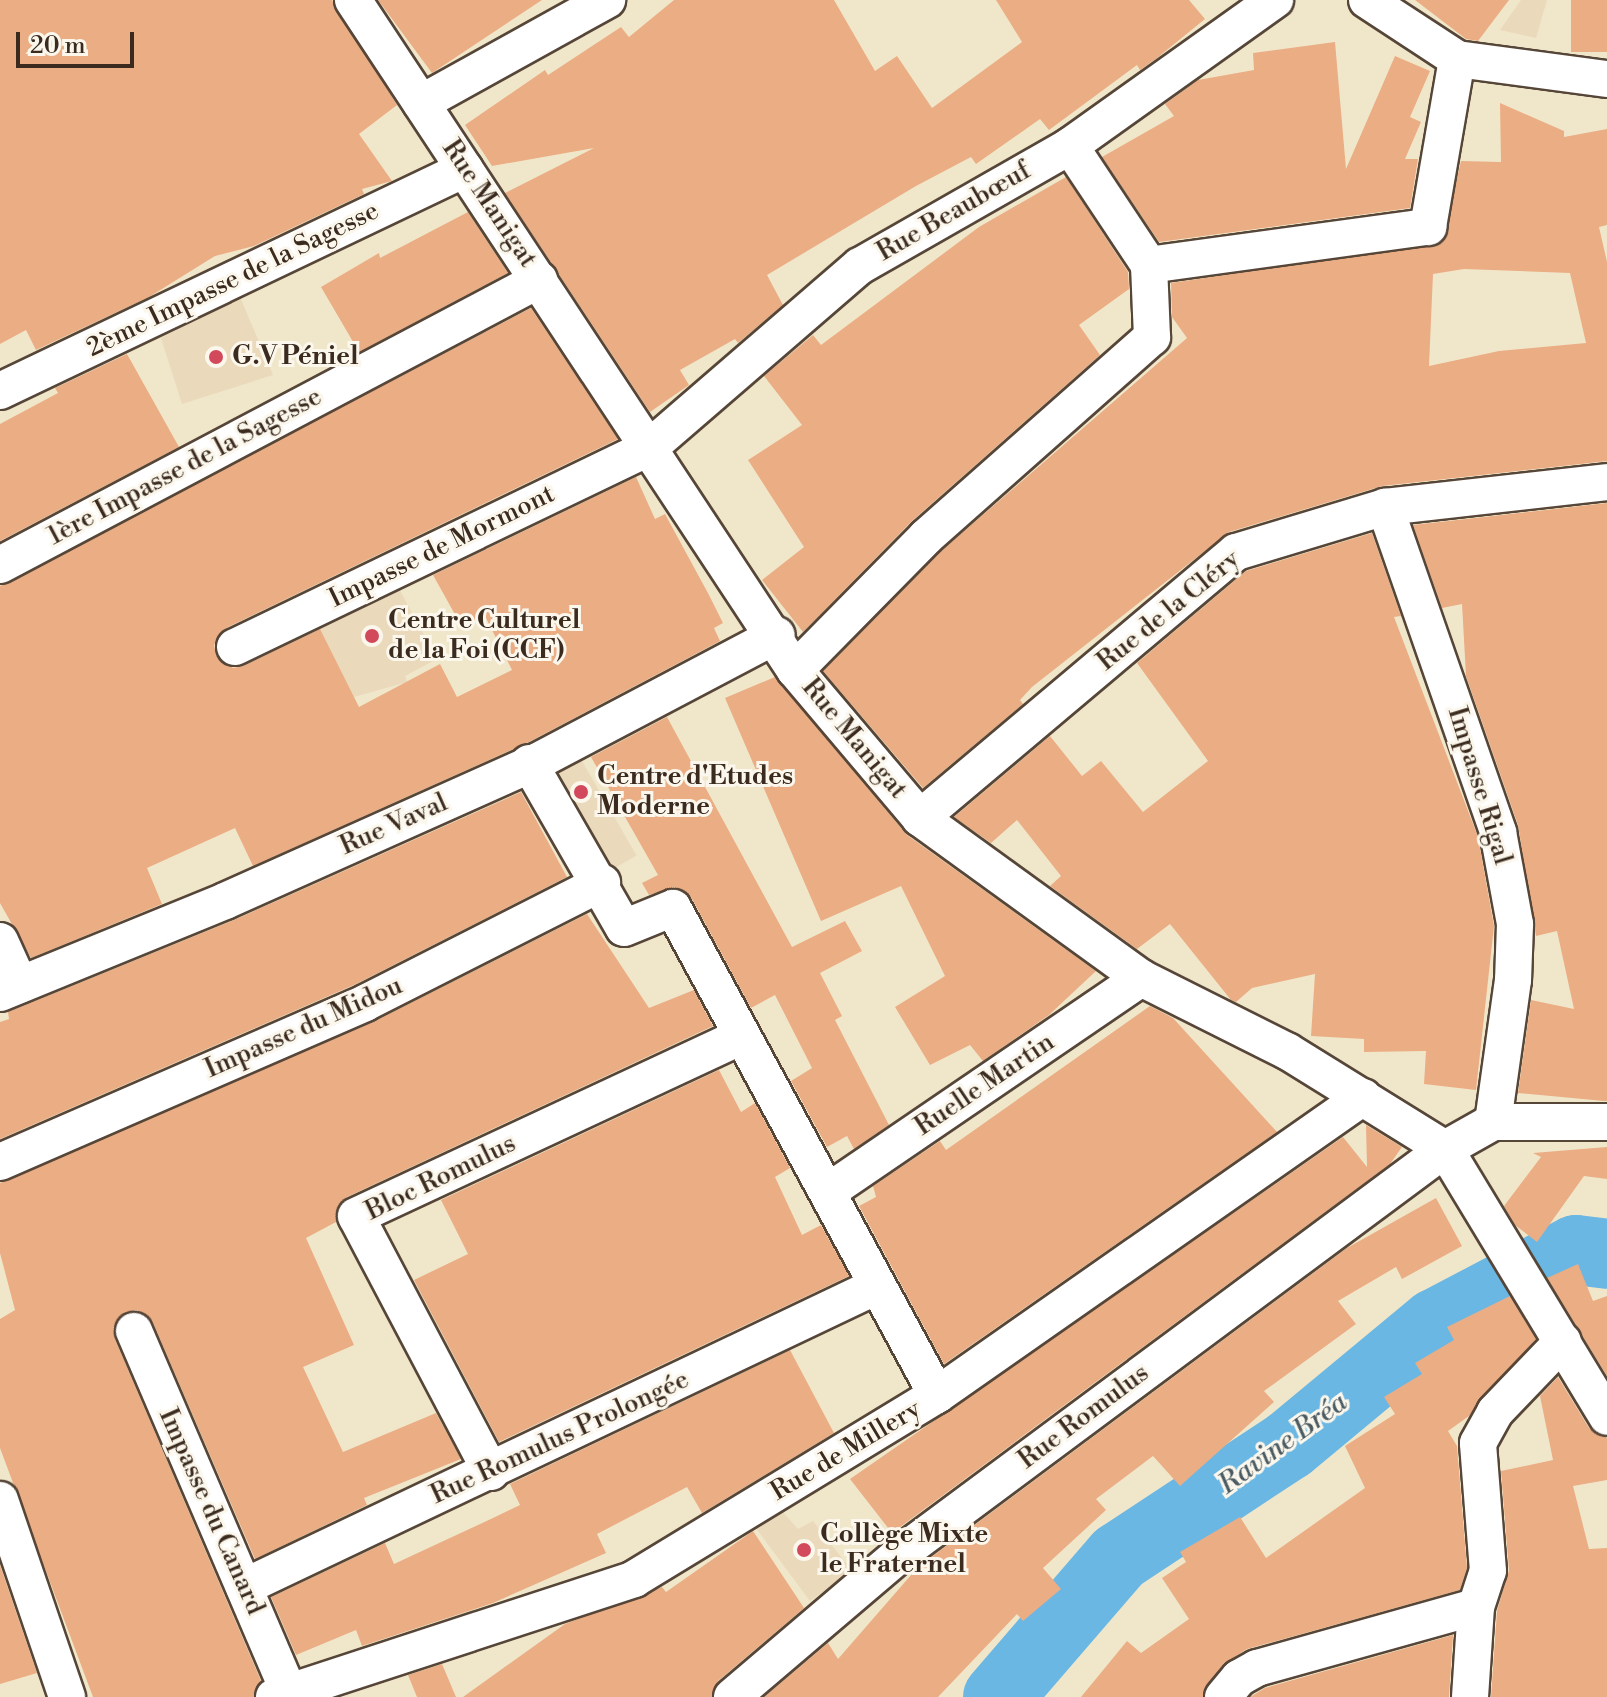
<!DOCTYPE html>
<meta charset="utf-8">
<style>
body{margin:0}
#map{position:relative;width:1607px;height:1697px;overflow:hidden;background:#f0e7cb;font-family:"Libre Bodoni",serif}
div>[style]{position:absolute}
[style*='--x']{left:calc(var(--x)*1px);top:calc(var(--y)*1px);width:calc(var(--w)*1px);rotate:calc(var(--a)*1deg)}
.built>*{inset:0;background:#ead9ba;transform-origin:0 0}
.river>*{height:70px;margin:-35px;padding:0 35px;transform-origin:35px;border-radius:35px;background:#6ab7e4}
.building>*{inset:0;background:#ebad84;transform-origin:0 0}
.roads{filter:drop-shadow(2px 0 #564638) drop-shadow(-2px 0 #564638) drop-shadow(0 2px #564638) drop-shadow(0 -2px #564638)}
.minor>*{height:36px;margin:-18px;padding:0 18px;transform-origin:18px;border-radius:18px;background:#fff}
.dots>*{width:22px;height:22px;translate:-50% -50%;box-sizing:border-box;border:4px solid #fbf7ec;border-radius:50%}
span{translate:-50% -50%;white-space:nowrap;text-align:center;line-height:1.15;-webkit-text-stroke:6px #fbf7ec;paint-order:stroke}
.street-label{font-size:26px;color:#3b2a1e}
.poi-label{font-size:26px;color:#3b2a1e;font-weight:700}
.left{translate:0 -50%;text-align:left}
.water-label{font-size:28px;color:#4b5b63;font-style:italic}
.scale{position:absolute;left:16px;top:32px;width:118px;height:36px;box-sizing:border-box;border:4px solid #3b2a1e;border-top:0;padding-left:10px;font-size:24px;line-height:28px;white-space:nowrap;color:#3b2a1e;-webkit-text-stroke:6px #fbf7ec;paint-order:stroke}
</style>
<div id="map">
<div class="built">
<div style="clip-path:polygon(1521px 0,1547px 0,1536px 38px,1500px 30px)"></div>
<div style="clip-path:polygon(240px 297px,273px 375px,182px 404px,161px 338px)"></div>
<div style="clip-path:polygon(390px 572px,437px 659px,405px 676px,407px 682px,354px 697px,306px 613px)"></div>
<div style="left:575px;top:749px;width:123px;height:34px;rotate:60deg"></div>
<div style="clip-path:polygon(781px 1510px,798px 1529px,813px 1521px,852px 1571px,810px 1601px,755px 1527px)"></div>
</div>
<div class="river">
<div style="--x:998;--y:1697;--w:185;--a:-49.2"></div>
<div style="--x:1119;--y:1557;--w:204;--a:-33.4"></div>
<div style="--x:1289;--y:1445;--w:190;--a:-39.7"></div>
<div style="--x:1435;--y:1324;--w:159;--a:-27.7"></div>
<div style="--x:1576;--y:1250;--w:31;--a:7"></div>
</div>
<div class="building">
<div style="clip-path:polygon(0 0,332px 0,397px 105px,359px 134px,392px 181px,362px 189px,364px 194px,254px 246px,215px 256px,149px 297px,36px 350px,26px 330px,0 344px)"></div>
<div style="clip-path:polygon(378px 0,542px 0,432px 73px)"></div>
<div style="clip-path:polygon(674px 0,834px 0,875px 71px,897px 56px,932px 108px,1022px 42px,996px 0,1189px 0,1205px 19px,1157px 58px,1140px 70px,1137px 65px,1049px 130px,1040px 119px,976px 164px,971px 157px,916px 186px,767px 275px,783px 305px,738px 343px,735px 339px,680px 370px,689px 385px,650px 412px,505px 193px,594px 148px,492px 166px,465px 125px,545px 70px,548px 75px,621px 27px,629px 37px)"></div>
<div style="clip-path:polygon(1415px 0,1509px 0,1478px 41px,1466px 39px)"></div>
<div style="left:1571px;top:0;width:36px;height:52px"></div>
<div style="clip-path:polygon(1335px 42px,1346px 169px,1395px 56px,1430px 71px,1410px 117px,1421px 122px,1405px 159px,1418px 159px,1410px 208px,1159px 242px,1102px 157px,1174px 116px,1165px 104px,1198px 80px,1254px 70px,1253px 53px)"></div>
<div style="clip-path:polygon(evenodd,1500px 103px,1564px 131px,1564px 137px,1607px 129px,1607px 225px,1599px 227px,1607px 262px,1607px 461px,1382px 486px,1229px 532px,1032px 687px,1020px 700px,1023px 704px,923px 788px,823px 671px,940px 552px,1187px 338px,1172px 317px,1171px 283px,1442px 243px,1461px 161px,1501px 162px,1500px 103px,1464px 269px,1570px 273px,1586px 343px,1499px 351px,1429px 366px,1433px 274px,1464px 269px)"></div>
<div style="clip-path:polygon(1066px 177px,1128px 272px,1129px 289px,1079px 325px,1100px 355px,912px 521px,803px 632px,762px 580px,804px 547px,748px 460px,802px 425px,764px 376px,813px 335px,821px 345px,979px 227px)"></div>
<div style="clip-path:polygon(468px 212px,508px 273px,359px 352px,321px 287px,379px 253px,380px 258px)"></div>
<div style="clip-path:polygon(531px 308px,618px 439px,226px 628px,214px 645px,217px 657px,233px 668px,243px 666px,320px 629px,359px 707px,440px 664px,457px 697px,512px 670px,484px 614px,462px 627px,433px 575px,636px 477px,655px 519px,665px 514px,709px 595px,723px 623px,714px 628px,720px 641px,529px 742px,253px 866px,235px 828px,147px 868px,162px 904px,31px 958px,0 903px,0 586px)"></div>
<div style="clip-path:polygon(127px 354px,179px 447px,0 541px,0 424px,58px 393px,55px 388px)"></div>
<div style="clip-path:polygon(1607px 503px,1607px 1101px,1604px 1101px,1518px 1093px,1531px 1000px,1574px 1009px,1557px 931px,1536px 936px,1518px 825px,1466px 676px,1462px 604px,1442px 608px,1413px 525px)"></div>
<div style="clip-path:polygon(1372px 533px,1401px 616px,1394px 617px,1478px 837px,1494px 926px,1476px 1090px,1424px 1084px,1426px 1051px,1364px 1052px,1364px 1039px,1311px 1036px,1315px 974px,1252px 988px,1236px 1002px,1231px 1000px,1170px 924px,1137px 949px,1050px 886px,1061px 876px,1017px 820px,991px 843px,954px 817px,1050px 736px,1082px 776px,1101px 761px,1143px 812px,1208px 761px,1137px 663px,1246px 571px)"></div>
<div style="clip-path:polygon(775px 677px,907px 835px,1096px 971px,1049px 1015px,983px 1061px,970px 1045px,930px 1065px,895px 1007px,945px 976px,901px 886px,821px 921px,725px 698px)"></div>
<div style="clip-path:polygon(667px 717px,792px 947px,845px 921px,862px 951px,820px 973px,842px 1016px,835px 1020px,889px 1125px,854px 1149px,847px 1136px,827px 1147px,791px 1081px,812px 1068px,775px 995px,751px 1008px,691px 897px,674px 887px,649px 895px,642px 883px,658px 875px,591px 757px)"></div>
<div style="clip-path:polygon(521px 792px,567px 877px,356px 984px,0 1139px,0 1022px,9px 1019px,8px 1012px,234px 920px)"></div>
<div style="clip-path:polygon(587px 914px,649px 1008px,694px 990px,713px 1026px,347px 1197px,338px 1205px,336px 1222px,306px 1238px,354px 1345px,303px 1367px,343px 1452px,436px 1413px,461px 1459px,364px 1498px,367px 1505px,255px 1559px,153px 1323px,137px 1310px,125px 1312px,113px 1328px,115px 1339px,261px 1681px,254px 1697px,93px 1697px,0 1448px,0 1319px,15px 1310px,0 1253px,0 1183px,373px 1022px)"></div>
<div style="clip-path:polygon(1150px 1006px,1173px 1018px,1277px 1132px,944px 1364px,859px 1206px,876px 1197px,873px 1186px,940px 1141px,946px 1150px)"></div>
<div style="clip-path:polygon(719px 1070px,741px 1112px,755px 1103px,790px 1168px,775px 1177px,802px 1235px,821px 1225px,849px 1276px,499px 1442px,414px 1280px,468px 1254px,441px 1200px)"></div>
<div style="clip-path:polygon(1366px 1125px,1402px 1147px,1390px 1164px,892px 1533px,850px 1479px,1343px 1137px,1367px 1167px)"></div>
<div style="clip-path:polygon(1607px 1147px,1607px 1179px,1584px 1176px,1537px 1242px,1515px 1225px,1504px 1206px,1541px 1157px,1533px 1153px)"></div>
<div style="clip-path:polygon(1436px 1198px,1462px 1246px,1402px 1279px,1396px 1267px,1338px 1301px,1356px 1324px,1264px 1391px,1274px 1402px,1180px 1486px,1153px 1456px,1096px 1499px,1106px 1510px,1043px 1568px,1061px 1589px,1023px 1621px,1017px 1614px,938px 1697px,764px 1697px,828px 1643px,838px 1659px,918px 1567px,1347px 1248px)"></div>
<div style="clip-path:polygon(1578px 1264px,1593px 1301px,1607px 1296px,1607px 1376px,1547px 1278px)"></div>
<div style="clip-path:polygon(1510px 1296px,1536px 1339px,1469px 1416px,1448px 1431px,1457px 1446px,1467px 1568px,1460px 1590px,1247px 1649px,1223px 1664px,1203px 1697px,1081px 1697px,1127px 1641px,1141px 1653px,1189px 1619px,1162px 1578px,1186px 1562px,1180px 1552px,1240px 1517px,1266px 1558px,1365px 1488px,1345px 1446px,1395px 1414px,1384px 1397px,1422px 1374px,1415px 1363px,1454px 1340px,1447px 1327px)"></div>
<div style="clip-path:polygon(790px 1350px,834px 1433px,702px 1513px,687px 1487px,597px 1534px,606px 1553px,493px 1603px,362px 1646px,356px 1630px,296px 1655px,271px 1597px,385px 1543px,394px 1564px,493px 1518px,520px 1505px,510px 1484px)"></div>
<div style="clip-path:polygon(1558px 1377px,1589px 1428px,1607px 1438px,1607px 1480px,1573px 1486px,1589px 1549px,1607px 1548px,1607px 1697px,1491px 1697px,1497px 1611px,1509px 1570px,1501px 1471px,1553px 1460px,1540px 1396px)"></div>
<div style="clip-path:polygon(753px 1531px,804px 1608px,718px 1681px,712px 1697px,463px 1697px,565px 1624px,662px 1587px,666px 1592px)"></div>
<div style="clip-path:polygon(0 1565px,37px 1673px,0 1684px)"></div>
<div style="clip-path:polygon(1453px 1635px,1449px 1697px,1250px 1697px,1265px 1688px)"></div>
<div style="clip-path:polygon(442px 1664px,456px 1697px,417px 1697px,408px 1675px)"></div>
</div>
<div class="roads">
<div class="minor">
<div style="--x:353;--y:0;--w:803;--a:56.59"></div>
<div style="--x:795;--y:670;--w:194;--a:49.8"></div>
<div style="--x:920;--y:818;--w:273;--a:35.9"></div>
<div style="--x:1141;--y:978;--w:163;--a:26.6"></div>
<div style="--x:1287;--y:1051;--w:186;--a:31.8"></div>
<div style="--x:1445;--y:1149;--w:55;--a:-29.4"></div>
<div style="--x:1493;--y:1122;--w:114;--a:0"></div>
<div style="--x:1367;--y:0;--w:108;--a:33.2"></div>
<div style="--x:1457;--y:59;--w:151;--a:7.6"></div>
<div style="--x:421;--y:103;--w:213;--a:-29"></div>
<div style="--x:1070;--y:146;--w:143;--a:56.4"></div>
<div style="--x:1149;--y:265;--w:282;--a:-7.8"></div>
<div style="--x:1428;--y:227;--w:170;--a:-80.2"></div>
<div style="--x:0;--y:391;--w:515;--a:-25.52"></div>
<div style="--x:1385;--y:507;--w:344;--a:70.8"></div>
<div style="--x:1498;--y:832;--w:94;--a:79.5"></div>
<div style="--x:1515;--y:924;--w:56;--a:92"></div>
<div style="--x:1513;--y:980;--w:143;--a:98"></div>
<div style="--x:0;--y:565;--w:610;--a:-27.87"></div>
<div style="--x:235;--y:647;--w:461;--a:-25.7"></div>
<div style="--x:650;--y:447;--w:277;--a:-40.8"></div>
<div style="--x:860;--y:266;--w:242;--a:-29.7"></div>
<div style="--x:1070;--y:146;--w:252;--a:-35.5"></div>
<div style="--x:795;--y:670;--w:187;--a:-45.4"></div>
<div style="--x:926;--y:537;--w:302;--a:-41.5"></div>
<div style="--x:1152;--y:337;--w:72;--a:-92.4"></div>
<div style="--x:529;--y:763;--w:190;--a:60.1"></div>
<div style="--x:624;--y:928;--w:53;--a:-22.2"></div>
<div style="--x:673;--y:908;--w:554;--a:61.54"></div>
<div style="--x:920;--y:818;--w:413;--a:-40.1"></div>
<div style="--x:1236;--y:552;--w:156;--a:-16.8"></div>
<div style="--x:1385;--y:507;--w:223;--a:-6.4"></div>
<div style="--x:0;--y:941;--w:48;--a:65.6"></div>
<div style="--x:0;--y:993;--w:243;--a:-22.2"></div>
<div style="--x:225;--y:901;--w:341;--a:-24.1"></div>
<div style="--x:536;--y:762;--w:272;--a:-27.8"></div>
<div style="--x:0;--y:1162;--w:398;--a:-23.5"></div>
<div style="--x:365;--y:1003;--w:266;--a:-26.9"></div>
<div style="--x:829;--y:1191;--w:378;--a:-34.3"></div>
<div style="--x:134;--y:1331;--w:393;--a:66.8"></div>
<div style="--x:491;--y:1472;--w:289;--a:-117.8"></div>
<div style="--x:356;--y:1216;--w:424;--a:-25"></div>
<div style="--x:0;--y:1500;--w:208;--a:71.2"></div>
<div style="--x:244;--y:1587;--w:699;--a:-25.43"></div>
<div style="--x:274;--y:1697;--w:379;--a:-18.1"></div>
<div style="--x:634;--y:1579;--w:354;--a:-31.3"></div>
<div style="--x:937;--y:1395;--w:520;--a:-34.97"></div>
<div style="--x:732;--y:1697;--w:221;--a:-40.4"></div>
<div style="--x:900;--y:1554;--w:679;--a:-36.62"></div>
<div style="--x:1445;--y:1149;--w:313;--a:58.8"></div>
<div style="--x:1223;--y:1697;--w:25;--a:-50"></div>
<div style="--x:1239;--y:1678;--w:21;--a:-29"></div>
<div style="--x:1257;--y:1668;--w:227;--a:-15.6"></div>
<div style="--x:1470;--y:1697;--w:90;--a:-86.2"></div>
<div style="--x:1476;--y:1607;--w:38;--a:-72"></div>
<div style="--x:1488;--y:1571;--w:128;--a:-94.5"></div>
<div style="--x:1478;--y:1443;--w:35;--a:-61"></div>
<div style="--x:1495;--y:1412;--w:98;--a:-46.2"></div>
</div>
</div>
<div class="dots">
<div style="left:216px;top:357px;background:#d1495b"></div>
<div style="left:372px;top:636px;background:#d1495b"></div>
<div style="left:581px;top:792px;background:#d1495b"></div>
<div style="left:804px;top:1550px;background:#d1495b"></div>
</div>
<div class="street-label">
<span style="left:489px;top:204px;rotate:56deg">Rue Manigat</span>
<span style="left:954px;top:212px;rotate:-30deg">Rue Beaubœuf</span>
<span style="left:233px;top:280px;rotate:-26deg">2ème Impasse de la Sagesse</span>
<span style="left:185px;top:467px;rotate:-28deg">1ère Impasse de la Sagesse</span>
<span style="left:442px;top:547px;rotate:-26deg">Impasse de Mormont</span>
<span style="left:1169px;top:611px;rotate:-39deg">Rue de la Cléry</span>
<span style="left:854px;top:739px;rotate:50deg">Rue Manigat</span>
<span style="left:1479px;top:786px;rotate:73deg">Impasse Rigal</span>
<span style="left:394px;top:825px;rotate:-24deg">Rue Vaval</span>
<span style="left:304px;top:1028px;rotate:-24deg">Impasse du Midou</span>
<span style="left:985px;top:1085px;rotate:-34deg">Ruelle Martin</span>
<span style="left:441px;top:1178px;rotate:-26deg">Bloc Romulus</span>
<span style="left:1084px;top:1417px;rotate:-37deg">Rue Romulus</span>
<span style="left:560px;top:1438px;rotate:-25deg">Rue Romulus Prolongée</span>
<span style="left:846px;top:1451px;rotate:-31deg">Rue de Millery</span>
<span style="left:211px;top:1512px;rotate:66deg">Impasse du Canard</span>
</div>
<div class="poi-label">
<span class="left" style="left:232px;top:357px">G.V Péniel</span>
<span class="left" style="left:388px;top:636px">Centre Culturel<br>de la Foi (CCF)</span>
<span class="left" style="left:597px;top:792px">Centre d'Etudes<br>Moderne</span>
<span class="left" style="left:820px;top:1550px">Collège Mixte<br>le Fraternel</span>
</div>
<div class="water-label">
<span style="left:1283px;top:1444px;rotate:-36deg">Ravine Bréa</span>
</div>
<div class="scale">20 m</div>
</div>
